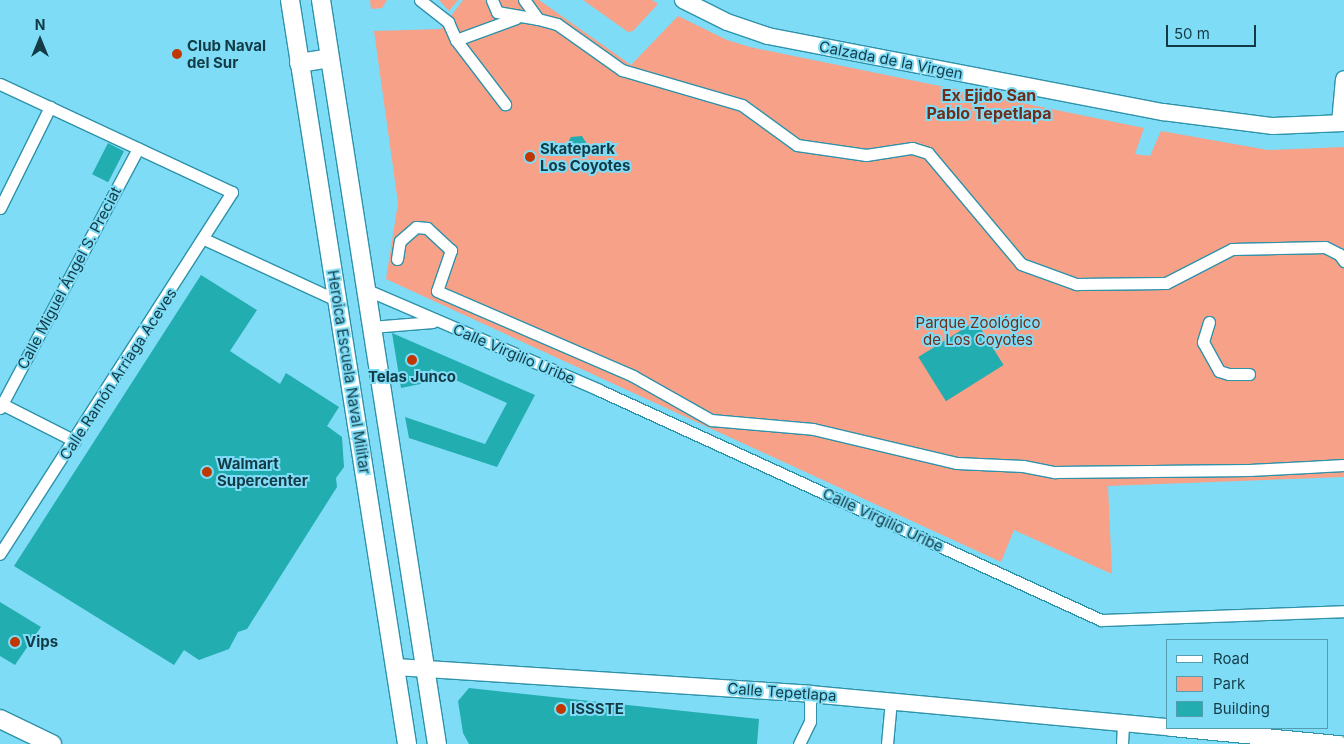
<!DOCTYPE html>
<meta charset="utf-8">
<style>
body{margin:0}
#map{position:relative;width:1344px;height:744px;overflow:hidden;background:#7fdcf6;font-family:Inter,sans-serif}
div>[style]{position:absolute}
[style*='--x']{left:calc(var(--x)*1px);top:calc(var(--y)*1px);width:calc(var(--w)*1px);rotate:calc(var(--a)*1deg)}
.green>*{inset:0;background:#f6a188}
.building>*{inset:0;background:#22adb0;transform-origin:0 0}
.roads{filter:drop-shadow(1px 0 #2e92a9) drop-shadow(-1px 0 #2e92a9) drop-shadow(0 1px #2e92a9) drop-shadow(0 -1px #2e92a9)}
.street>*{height:11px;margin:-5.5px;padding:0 5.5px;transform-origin:5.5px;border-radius:5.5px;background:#fff}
.secondary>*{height:16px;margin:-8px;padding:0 8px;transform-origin:8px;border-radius:8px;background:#fff}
.primary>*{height:18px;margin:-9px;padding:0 9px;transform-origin:9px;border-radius:9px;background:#fff}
.dots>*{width:14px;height:14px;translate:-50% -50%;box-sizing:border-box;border:2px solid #7fdcf6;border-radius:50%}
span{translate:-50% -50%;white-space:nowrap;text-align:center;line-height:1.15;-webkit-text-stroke:4px #7fdcf6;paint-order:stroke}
.poi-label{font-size:15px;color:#133b46;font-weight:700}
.left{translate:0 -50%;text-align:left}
.street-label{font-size:15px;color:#133b46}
.park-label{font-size:15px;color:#702d19}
.neighbourhood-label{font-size:16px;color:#702d19;font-weight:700}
.legend{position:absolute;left:1166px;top:639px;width:162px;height:90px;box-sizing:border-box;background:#7fdcf6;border:1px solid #549cb0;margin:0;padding:6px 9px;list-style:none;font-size:15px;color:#133b46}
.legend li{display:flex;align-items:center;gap:10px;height:25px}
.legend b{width:25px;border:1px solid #549cb0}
.north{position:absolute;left:15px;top:15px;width:50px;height:50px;-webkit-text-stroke:4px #7fdcf6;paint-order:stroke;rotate:0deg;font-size:14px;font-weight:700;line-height:20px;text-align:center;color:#133b46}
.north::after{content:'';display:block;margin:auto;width:18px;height:22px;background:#133b46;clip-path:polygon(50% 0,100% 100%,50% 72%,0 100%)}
.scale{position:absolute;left:1166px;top:25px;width:90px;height:22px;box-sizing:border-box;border:2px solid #133b46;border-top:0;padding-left:6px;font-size:15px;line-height:18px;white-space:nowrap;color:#133b46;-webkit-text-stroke:4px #7fdcf6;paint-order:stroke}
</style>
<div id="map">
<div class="green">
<div style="clip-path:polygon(370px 0,387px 0,382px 8px,371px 9px)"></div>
<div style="clip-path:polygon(439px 0,458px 0,449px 11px)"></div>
<div style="clip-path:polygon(463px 0,539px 0,631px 65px,678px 16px,727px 40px,750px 47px,1144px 128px,1135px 154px,1150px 156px,1161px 131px,1268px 150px,1344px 147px,1344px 477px,1108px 486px,1112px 574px,1014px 530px,1001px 562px,386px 279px,398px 203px,374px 31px,441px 29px)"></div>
<div style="clip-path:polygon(583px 0,652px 0,658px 4px,633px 31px,628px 32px)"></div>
</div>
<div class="building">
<div style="clip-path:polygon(582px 136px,588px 146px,582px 155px,572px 155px,566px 146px,571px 137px)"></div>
<div style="left:108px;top:143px;width:18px;height:35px;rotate:27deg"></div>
<div style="clip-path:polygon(201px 275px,257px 310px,230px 351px,280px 384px,286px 373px,339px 407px,327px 426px,342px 437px,344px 467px,336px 478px,337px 487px,247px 629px,238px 632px,229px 649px,199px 660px,184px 650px,174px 665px,14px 566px)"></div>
<div style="left:976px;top:321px;width:52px;height:68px;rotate:58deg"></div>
<div style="clip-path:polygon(392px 333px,535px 395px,497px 467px,409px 438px,405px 417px,485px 444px,507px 403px,431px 369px,425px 383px,401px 388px)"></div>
<div style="clip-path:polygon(0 602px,41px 627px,15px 665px,0 656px)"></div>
<div style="clip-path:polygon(469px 688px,759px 719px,757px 744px,469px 744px,463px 733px,458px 701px)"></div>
</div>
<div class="roads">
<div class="street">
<div style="--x:420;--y:0;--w:36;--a:38"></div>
<div style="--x:448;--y:22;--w:20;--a:66"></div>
<div style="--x:456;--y:40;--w:64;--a:-20.1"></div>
<div style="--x:492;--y:0;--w:13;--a:67"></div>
<div style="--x:497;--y:12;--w:42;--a:9.7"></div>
<div style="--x:538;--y:19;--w:24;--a:-126"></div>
<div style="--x:538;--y:19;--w:20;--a:15"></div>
<div style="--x:557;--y:24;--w:80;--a:35.3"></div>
<div style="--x:622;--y:70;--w:125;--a:16.3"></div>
<div style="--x:742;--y:105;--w:68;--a:36"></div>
<div style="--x:797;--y:145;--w:70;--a:8.2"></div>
<div style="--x:866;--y:155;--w:47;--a:-8.7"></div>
<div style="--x:912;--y:148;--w:17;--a:17"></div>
<div style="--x:928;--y:153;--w:145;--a:50"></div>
<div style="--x:1021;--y:264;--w:59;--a:20"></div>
<div style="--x:1076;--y:284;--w:90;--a:-0.6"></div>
<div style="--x:1166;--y:283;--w:74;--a:-27.3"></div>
<div style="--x:1232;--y:249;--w:93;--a:-1.2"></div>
<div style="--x:1325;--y:247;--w:16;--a:27"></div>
<div style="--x:1339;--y:254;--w:9;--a:54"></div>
<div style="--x:456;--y:40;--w:81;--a:52.6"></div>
<div style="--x:0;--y:84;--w:256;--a:25"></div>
<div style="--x:232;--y:192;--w:430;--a:122.7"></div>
<div style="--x:0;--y:208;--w:113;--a:-63.7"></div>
<div style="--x:204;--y:239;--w:148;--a:24.8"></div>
<div style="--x:397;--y:259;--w:18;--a:-81"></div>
<div style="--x:400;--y:241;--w:21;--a:-41"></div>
<div style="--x:416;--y:227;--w:11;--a:5"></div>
<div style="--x:427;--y:228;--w:33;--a:43"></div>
<div style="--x:451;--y:250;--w:43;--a:108.9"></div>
<div style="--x:437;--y:291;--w:214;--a:23.4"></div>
<div style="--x:633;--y:376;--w:90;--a:29.4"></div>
<div style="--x:711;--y:420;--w:102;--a:5"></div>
<div style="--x:813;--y:429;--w:148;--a:13.3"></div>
<div style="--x:957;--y:463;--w:66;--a:2.6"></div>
<div style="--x:1023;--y:466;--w:33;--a:11"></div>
<div style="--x:1055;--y:472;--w:194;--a:-0.6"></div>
<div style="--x:1249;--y:470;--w:95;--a:-3"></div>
<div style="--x:365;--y:289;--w:255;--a:23.3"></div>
<div style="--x:599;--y:390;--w:552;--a:24.62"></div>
<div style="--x:1101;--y:620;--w:243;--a:-2.1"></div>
<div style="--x:1209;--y:322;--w:21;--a:107"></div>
<div style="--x:1203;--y:342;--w:33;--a:61"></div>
<div style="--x:1219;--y:371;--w:10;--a:17"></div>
<div style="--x:1229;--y:374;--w:20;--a:0"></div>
<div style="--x:371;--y:327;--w:62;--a:-4.6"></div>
<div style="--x:0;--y:403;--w:84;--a:26.9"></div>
<div style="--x:0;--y:408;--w:294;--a:-62"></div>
<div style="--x:799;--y:744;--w:25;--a:-64"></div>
<div style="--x:810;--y:721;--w:27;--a:-90"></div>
<div style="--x:887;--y:744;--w:44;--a:-84.8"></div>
<div style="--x:1122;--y:744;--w:20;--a:-87"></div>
</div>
<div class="secondary">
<div style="--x:683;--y:0;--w:49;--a:26.6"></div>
<div style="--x:727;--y:22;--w:43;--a:18.9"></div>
<div style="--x:768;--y:36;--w:402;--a:10.9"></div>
<div style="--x:1163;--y:112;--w:111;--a:7.3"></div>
<div style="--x:1273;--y:126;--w:71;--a:-2.4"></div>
<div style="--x:1340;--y:123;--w:44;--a:-84.8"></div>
<div style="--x:396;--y:667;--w:415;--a:3.7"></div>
<div style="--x:810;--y:694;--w:360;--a:5.3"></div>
<div style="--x:1172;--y:728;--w:168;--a:5.5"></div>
</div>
<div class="primary">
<div style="--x:290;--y:0;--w:753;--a:81.06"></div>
<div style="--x:321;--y:0;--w:753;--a:81.14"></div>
<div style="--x:299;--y:63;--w:30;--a:-9"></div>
<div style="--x:0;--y:719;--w:58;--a:25.7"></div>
</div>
</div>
<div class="dots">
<div style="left:177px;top:54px;background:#c03800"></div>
<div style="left:530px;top:157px;background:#c03800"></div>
<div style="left:412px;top:360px;background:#c03800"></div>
<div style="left:207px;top:472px;background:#c03800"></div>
<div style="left:15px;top:642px;background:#c03800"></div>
<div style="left:561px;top:709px;background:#c03800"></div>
</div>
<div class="poi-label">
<span class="left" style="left:187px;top:54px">Club Naval<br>del Sur</span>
<span class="left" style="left:540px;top:157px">Skatepark<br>Los Coyotes</span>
<span style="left:412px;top:377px">Telas Junco</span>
<span class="left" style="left:217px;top:472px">Walmart<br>Supercenter</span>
<span class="left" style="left:25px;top:642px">Vips</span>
<span class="left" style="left:571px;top:709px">ISSSTE</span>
</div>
<div class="street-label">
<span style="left:891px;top:60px;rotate:11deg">Calzada de la Virgen</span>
<span style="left:69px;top:278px;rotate:-62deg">Calle Miguel Ángel S. Preciat</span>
<span style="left:514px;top:354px;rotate:23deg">Calle Virgilio Uribe</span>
<span style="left:349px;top:372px;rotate:81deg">Heroica Escuela Naval Militar</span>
<span style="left:118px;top:374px;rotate:-57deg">Calle Ramón Arriaga Aceves</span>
<span style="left:883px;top:520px;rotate:25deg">Calle Virgilio Uribe</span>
<span style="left:782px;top:692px;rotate:4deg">Calle Tepetlapa</span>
</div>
<div class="park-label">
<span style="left:978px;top:331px">Parque Zoológico<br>de Los Coyotes</span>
</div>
<div class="neighbourhood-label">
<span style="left:989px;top:104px">Ex Ejido San<br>Pablo Tepetlapa</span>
</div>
<ul class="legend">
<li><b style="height:6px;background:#fff"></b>Road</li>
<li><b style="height:14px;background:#f6a188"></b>Park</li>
<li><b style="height:14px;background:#22adb0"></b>Building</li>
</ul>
<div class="north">N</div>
<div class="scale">50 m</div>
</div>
